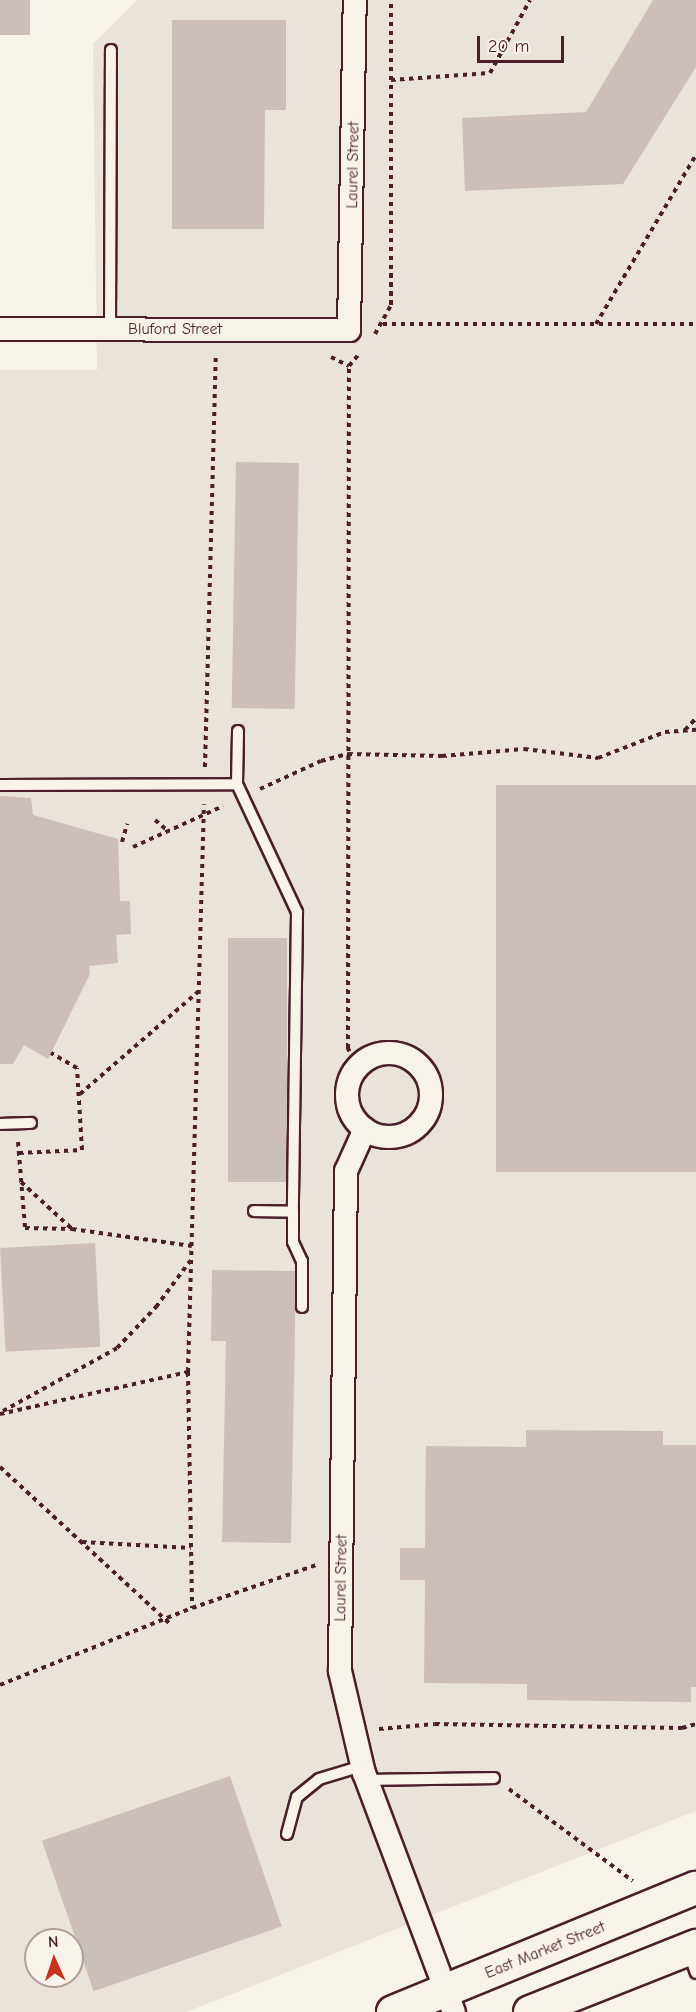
<!DOCTYPE html>
<style>
body{margin:0}
#map{position:relative;width:696px;height:2012px;overflow:hidden;background:#f7f3e8;font-family:"Comic Neue",sans-serif}
div>[style]{position:absolute}
[style*='--x']{left:calc(var(--x)*1px);top:calc(var(--y)*1px);width:calc(var(--w)*1px);rotate:calc(var(--a)*1deg)}
.built>*{inset:0;background:#eae3da}
.building>*{inset:0;background:#ccbfb9;transform-origin:0 0}
.path>*{height:4px;margin-top:-2px;transform-origin:0;background:repeating-linear-gradient(90deg,#4a1f2b 0 4.5px,transparent 0 9px)}
.roads{filter:drop-shadow(2px 0 #4a1f2b) drop-shadow(-2px 0 #4a1f2b) drop-shadow(0 2px #4a1f2b) drop-shadow(0 -2px #4a1f2b)}
.service>*{height:10px;margin:-5px;padding:0 5px;transform-origin:5px;border-radius:5px;background:#f7f3e8}
.minor>*{height:22px;margin:-11px;padding:0 11px;transform-origin:11px;border-radius:11px;background:#f7f3e8}
.minor>.ring{margin:-11px;padding:0;box-sizing:content-box;background:none;border:22px solid #f7f3e8;border-radius:50%}
.secondary>*{height:32px;margin:-16px;padding:0 16px;transform-origin:16px;border-radius:16px;background:#f7f3e8}
span{translate:-50% -50%;white-space:nowrap;text-align:center;line-height:1.15;-webkit-text-stroke:6px #f7f3e8;paint-order:stroke}
.street-label{font-size:16px;color:#4a1f2b}
.north{position:absolute;left:24px;top:1928px;width:60px;height:60px;box-sizing:border-box;background:#f7f3e8;border:2px solid #b29e9c;border-radius:50%;rotate:357deg;font-size:16px;font-weight:700;line-height:24px;text-align:center;color:#4a1f2b}
.north::after{content:'';display:block;margin:auto;width:21px;height:27px;background:#c8321e;clip-path:polygon(50% 0,100% 100%,50% 72%,0 100%)}
.scale{position:absolute;left:477px;top:36px;width:87px;height:27px;box-sizing:border-box;border:3px solid #4a1f2b;border-top:0;padding-left:8px;font-size:18px;line-height:21px;white-space:nowrap;color:#4a1f2b;-webkit-text-stroke:4px #f7f3e8;paint-order:stroke}
</style>
<div id="map">
<div class="built">
<div style="clip-path:polygon(evenodd,137px 0,696px 0,696px 1811px,186px 2012px,0 2012px,0 370px,97px 370px,93px 44px,137px 0,36px 1940px,72px 1940px,72px 1976px,36px 1976px,36px 1940px)"></div>
</div>
<div class="building">
<div style="left:0;top:0;width:30px;height:35px"></div>
<div style="clip-path:polygon(653px 0,696px 0,696px 67px,623px 184px,465px 191px,462px 118px,586px 112px)"></div>
<div style="clip-path:polygon(172px 20px,286px 20px,286px 110px,265px 110px,264px 229px,172px 229px)"></div>
<div style="left:236px;top:462px;width:63px;height:246px;rotate:1deg"></div>
<div style="left:496px;top:785px;width:200px;height:387px"></div>
<div style="clip-path:polygon(0 796px,31px 798px,33px 815px,118px 839px,120px 901px,130px 901px,131px 934px,116px 935px,118px 963px,89px 966px,90px 974px,48px 1059px,24px 1045px,13px 1064px,0 1064px)"></div>
<div style="left:228px;top:938px;width:59px;height:244px"></div>
<div style="left:95px;top:1243px;width:104px;height:95px;rotate:87deg"></div>
<div style="clip-path:polygon(212px 1270px,296px 1271px,291px 1543px,222px 1542px,226px 1341px,211px 1341px)"></div>
<div style="clip-path:polygon(526px 1430px,663px 1431px,663px 1445px,696px 1445px,696px 1687px,691px 1687px,691px 1702px,527px 1700px,527px 1684px,424px 1683px,425px 1580px,400px 1580px,400px 1548px,425px 1548px,426px 1446px,526px 1447px)"></div>
<div style="left:230px;top:1776px;width:159px;height:199px;rotate:71deg"></div>
</div>
<div class="path">
<div style="--x:391;--y:80;--w:99;--a:-4"></div>
<div style="--x:490;--y:73;--w:83;--a:-61.3"></div>
<div style="--x:383;--y:324;--w:313;--a:0"></div>
<div style="--x:596;--y:324;--w:196;--a:-59.4"></div>
<div style="--x:375;--y:334;--w:33;--a:-61"></div>
<div style="--x:391;--y:305;--w:305;--a:-90"></div>
<div style="--x:331;--y:357;--w:20;--a:27"></div>
<div style="--x:685;--y:730;--w:16;--a:-47"></div>
<div style="--x:205;--y:767;--w:413;--a:-88.5"></div>
<div style="--x:260;--y:789;--w:67;--a:-24.7"></div>
<div style="--x:321;--y:761;--w:28;--a:-15"></div>
<div style="--x:348;--y:754;--w:94;--a:1.2"></div>
<div style="--x:442;--y:756;--w:82;--a:-4.9"></div>
<div style="--x:524;--y:749;--w:75;--a:6.9"></div>
<div style="--x:598;--y:758;--w:72;--a:-21.2"></div>
<div style="--x:665;--y:732;--w:31;--a:-4"></div>
<div style="--x:155;--y:820;--w:17;--a:40"></div>
<div style="--x:122;--y:842;--w:19;--a:-74"></div>
<div style="--x:133;--y:847;--w:99;--a:-24.5"></div>
<div style="--x:356;--y:1068;--w:22;--a:-112"></div>
<div style="--x:348;--y:1048;--w:682;--a:-89.92"></div>
<div style="--x:349;--y:366;--w:16;--a:-50"></div>
<div style="--x:80;--y:1094;--w:157;--a:-40.9"></div>
<div style="--x:18;--y:1142;--w:86;--a:85.3"></div>
<div style="--x:25;--y:1228;--w:47;--a:1.2"></div>
<div style="--x:72;--y:1229;--w:121;--a:8.1"></div>
<div style="--x:19;--y:1153;--w:63;--a:-2.7"></div>
<div style="--x:82;--y:1150;--w:82;--a:-93.5"></div>
<div style="--x:77;--y:1068;--w:30;--a:-150"></div>
<div style="--x:21;--y:1182;--w:68;--a:42.6"></div>
<div style="--x:188;--y:1372;--w:236;--a:89"></div>
<div style="--x:3;--y:1411;--w:130;--a:-28.9"></div>
<div style="--x:117;--y:1348;--w:57;--a:-46.4"></div>
<div style="--x:156;--y:1307;--w:57;--a:-53.5"></div>
<div style="--x:0;--y:1414;--w:193;--a:-12.6"></div>
<div style="--x:188;--y:1372;--w:568;--a:-88.39"></div>
<div style="--x:0;--y:1467;--w:230;--a:42.7"></div>
<div style="--x:82;--y:1542;--w:109;--a:3.2"></div>
<div style="--x:0;--y:1685;--w:207;--a:-21.9"></div>
<div style="--x:192;--y:1608;--w:131;--a:-19.1"></div>
<div style="--x:379;--y:1729;--w:56;--a:-5.1"></div>
<div style="--x:435;--y:1724;--w:247;--a:0.9"></div>
<div style="--x:682;--y:1728;--w:15;--a:-16"></div>
<div style="--x:509;--y:1789;--w:154;--a:36.6"></div>
</div>
<div class="roads">
<div class="service">
<div style="--x:110;--y:329;--w:279;--a:-89.8"></div>
<div style="--x:237;--y:784;--w:141;--a:64.9"></div>
<div style="--x:297;--y:912;--w:300;--a:90.8"></div>
<div style="--x:293;--y:1212;--w:30;--a:90"></div>
<div style="--x:293;--y:1242;--w:21;--a:65"></div>
<div style="--x:302;--y:1261;--w:46;--a:90"></div>
<div style="--x:0;--y:785;--w:237;--a:-0.2"></div>
<div style="--x:237;--y:784;--w:53;--a:-88.9"></div>
<div style="--x:0;--y:1124;--w:31;--a:-2"></div>
<div style="--x:254;--y:1211;--w:39;--a:1"></div>
<div style="--x:367;--y:1780;--w:127;--a:-0.9"></div>
<div style="--x:287;--y:1834;--w:38;--a:-75"></div>
<div style="--x:297;--y:1797;--w:28;--a:-39"></div>
<div style="--x:319;--y:1779;--w:45;--a:-16.8"></div>
<div style="--x:689;--y:1953;--w:21;--a:71"></div>
</div>
<div class="minor">
<div style="--x:0;--y:329;--w:349;--a:0.2"></div>
<div style="--x:349;--y:330;--w:330;--a:-89"></div>
<div class="ring" style="left:347px;top:1053px;width:62px;height:62px"></div>
<div style="--x:365;--y:1129;--w:46;--a:114.3"></div>
<div style="--x:346;--y:1171;--w:500;--a:90.69"></div>
<div style="--x:340;--y:1671;--w:105;--a:76.8"></div>
<div style="--x:364;--y:1773;--w:255;--a:69.4"></div>
</div>
<div class="secondary">
<div style="--x:393;--y:2012;--w:327;--a:-22.3"></div>
<div style="--x:530;--y:2012;--w:179;--a:-21.7"></div>
</div>
</div>
<div class="street-label">
<span style="left:353px;top:165px;rotate:-89deg">Laurel Street</span>
<span style="left:175px;top:329px">Bluford Street</span>
<span style="left:341px;top:1578px;rotate:-89deg">Laurel Street</span>
<span style="left:545px;top:1950px;rotate:-22deg">East Market Street</span>
</div>
<div class="north">N</div>
<div class="scale">20 m</div>
</div>
